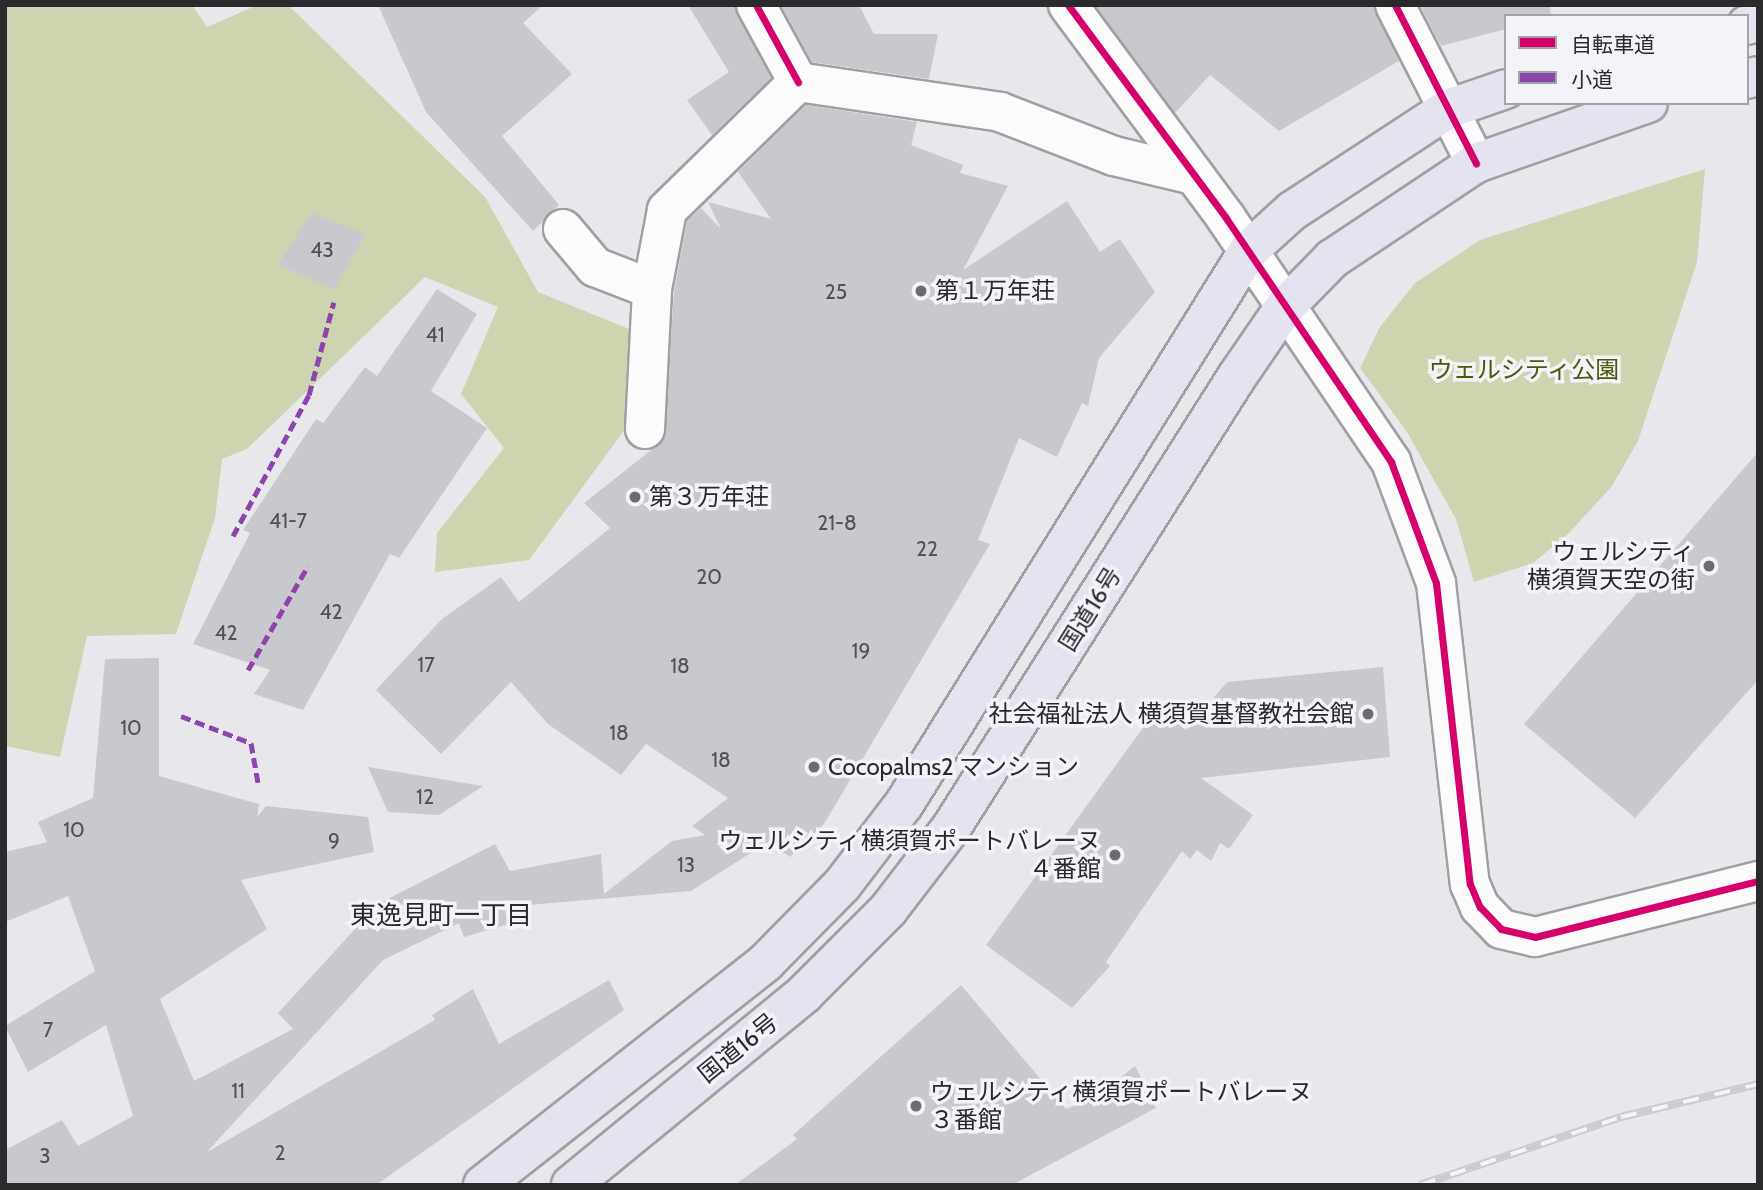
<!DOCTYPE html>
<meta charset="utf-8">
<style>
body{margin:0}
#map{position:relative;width:1763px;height:1190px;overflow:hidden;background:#e7e7ec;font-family:Cabin,"Noto Sans JP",sans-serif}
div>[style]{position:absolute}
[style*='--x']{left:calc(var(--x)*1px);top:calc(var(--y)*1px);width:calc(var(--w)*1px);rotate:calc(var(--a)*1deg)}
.green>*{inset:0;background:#cdd4af}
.building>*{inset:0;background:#c9c9cd}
.roads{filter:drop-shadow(2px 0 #a0a0a3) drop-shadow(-2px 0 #a0a0a3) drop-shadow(0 2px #a0a0a3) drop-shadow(0 -2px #a0a0a3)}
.minor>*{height:38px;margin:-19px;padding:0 19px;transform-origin:19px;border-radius:19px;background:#fbfbfc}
.highway>*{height:38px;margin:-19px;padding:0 19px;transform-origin:19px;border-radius:19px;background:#e4e3ef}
.rail>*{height:8px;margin-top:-4px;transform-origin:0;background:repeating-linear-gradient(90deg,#f3f3fa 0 16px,#cbcbcc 0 32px);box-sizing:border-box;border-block:2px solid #cbcbcc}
.quiet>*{height:5px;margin-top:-2.5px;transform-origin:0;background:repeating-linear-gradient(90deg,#8e44ad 0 10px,transparent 0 15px)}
.cycleway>*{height:7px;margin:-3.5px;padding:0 3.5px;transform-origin:3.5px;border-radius:3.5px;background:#d6006c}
.dots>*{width:19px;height:19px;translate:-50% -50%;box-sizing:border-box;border:4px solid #f3f3fa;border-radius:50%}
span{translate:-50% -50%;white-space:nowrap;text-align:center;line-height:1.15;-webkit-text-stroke:7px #f3f3fa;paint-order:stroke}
.number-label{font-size:21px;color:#525254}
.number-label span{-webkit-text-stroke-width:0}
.poi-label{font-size:24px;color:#2a2a2c}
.left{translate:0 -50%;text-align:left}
.right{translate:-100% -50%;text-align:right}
.park-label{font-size:24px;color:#4e570a}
.street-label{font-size:24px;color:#2a2a2c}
.neighbourhood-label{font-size:26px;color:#2a2a2c}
.frame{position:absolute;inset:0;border:7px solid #2a2a2c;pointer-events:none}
.legend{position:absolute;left:1504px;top:14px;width:245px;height:91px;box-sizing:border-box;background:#f3f3fa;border:2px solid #a3a3a8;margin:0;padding:9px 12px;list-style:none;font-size:21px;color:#2a2a2c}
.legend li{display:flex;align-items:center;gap:14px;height:35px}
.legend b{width:35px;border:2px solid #a3a3a8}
</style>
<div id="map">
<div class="green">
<div style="clip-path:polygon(5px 5px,192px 5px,207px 27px,258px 5px,288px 5px,485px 197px,538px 292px,634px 331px,626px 428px,529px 560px,435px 572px,437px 533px,504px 448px,461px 394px,498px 307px,425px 277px,247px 449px,222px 459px,215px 518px,176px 634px,87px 636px,60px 757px,5px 746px)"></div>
<div style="clip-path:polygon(1705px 169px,1697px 262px,1638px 441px,1612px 486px,1569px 533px,1533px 563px,1474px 582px,1456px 519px,1407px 432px,1360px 368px,1380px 327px,1415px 283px,1480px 240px)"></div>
</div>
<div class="building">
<div style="clip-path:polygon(378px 5px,543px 5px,523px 23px,572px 74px,502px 136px,559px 205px,533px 231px,426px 112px)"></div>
<div style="clip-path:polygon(688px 5px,734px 5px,771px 78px,712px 135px,687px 100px,729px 72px)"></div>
<div style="clip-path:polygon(781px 5px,859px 5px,874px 34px,938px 34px,929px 79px,812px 62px)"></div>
<div style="clip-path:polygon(1095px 5px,1373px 5px,1399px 61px,1279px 131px,1210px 75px,1175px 113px)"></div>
<div style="clip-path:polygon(1420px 5px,1550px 5px,1551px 16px,1506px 16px,1506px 29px,1441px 46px)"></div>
<div style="clip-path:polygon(806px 105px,917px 122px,911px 145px,963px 165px,960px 173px,1008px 186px,963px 270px,1067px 201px,1100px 252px,1120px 239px,1155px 292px,1099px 358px,1088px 406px,1082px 403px,1057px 457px,1019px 438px,978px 540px,990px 544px,824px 824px,790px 857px,768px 842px,691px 891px,504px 907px,509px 924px,464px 937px,459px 923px,383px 960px,207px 1152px,435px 1020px,432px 1015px,473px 989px,499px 1044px,609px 980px,624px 1010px,376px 1185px,5px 1185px,5px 1150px,62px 1120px,78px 1146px,133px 1116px,106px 1025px,28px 1072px,5px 1026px,95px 971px,68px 896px,5px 922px,5px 852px,47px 842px,38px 822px,93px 798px,105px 659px,159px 658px,159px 776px,259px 804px,257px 817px,266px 806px,368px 817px,374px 852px,241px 880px,267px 929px,160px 999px,194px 1081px,293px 1029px,278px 1013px,378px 904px,495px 844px,510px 871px,601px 854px,604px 894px,672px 841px,705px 835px,692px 826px,728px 798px,646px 744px,621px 775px,548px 724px,511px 682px,441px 754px,376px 690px,442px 619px,501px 577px,519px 602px,610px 528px,584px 503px,664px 440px,674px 292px,687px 221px,701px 208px,721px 229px,708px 202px,771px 219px,738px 172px)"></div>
<div style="clip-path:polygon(311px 213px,366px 234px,334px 289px,278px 265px)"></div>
<div style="clip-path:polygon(437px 289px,477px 314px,431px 391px,487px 428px,399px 558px,390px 554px,303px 710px,254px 694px,270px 670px,193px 644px,250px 533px,243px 530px,316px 419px,323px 423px,365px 367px,377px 376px)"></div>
<div style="clip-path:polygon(1758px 452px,1758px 680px,1635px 818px,1524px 724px)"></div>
<div style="clip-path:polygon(1383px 667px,1390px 757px,1201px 778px,1253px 815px,1229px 849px,1220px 843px,1211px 861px,1197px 850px,1190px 859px,1182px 851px,1106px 962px,1110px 966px,1072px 1008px,986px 945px,1158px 707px,1186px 730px,1227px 682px)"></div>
<div style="clip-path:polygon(368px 767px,483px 786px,439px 815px,388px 812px)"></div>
<div style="clip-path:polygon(961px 985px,1066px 1109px,1095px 1098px,1135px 1066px,1156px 1108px,1012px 1185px,735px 1185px,797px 1139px,793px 1135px)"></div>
</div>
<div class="roads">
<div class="minor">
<div style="--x:756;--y:5;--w:88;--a:61.4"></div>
<div style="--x:1068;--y:5;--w:265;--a:53.4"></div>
<div style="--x:1226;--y:218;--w:295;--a:55.9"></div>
<div style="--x:1391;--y:462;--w:129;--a:69.6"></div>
<div style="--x:1436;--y:583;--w:303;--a:83.6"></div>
<div style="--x:1470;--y:884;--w:25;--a:67"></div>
<div style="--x:1480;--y:907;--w:30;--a:46"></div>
<div style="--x:1501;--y:929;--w:35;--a:13"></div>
<div style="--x:1535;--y:937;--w:230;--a:-14.1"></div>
<div style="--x:1395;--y:5;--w:178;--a:62.9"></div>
<div style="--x:563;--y:229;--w:50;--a:49.9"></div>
<div style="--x:595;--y:267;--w:61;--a:21.1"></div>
<div style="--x:645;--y:429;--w:140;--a:-87.1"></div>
<div style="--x:652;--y:289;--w:80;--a:-79.2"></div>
<div style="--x:667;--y:210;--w:183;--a:-44.3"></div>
<div style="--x:798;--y:82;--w:204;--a:8.4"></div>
<div style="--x:1000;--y:112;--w:122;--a:21.1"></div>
<div style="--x:1114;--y:156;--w:82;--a:13.4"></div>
</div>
<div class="highway">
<div style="--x:1747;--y:25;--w:11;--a:-15"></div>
<div style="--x:1747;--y:79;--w:11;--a:-15"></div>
<div style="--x:483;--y:1185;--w:360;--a:-38.2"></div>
<div style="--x:766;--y:962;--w:108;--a:-45.4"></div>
<div style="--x:842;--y:885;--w:102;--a:-52.6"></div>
<div style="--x:904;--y:804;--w:653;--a:-58.09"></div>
<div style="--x:1249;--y:250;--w:58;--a:-42.2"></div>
<div style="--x:1292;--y:211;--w:186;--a:-33.2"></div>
<div style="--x:1448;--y:109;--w:61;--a:-19"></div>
<div style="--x:571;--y:1185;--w:301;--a:-39.3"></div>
<div style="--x:804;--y:994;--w:119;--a:-45"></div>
<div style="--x:888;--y:910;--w:103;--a:-52.5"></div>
<div style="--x:951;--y:828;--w:533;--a:-57.65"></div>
<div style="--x:1236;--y:378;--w:85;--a:-55.6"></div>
<div style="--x:1284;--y:308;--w:69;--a:-45.6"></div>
<div style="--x:1332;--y:259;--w:173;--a:-33.7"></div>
<div style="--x:1476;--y:163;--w:182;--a:-19.2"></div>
</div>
</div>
<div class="rail">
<div style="--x:1420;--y:1185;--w:212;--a:-18.7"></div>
<div style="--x:1621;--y:1117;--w:141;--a:-13.5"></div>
</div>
<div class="quiet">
<div style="--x:233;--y:536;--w:160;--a:-61.7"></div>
<div style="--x:309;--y:395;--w:96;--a:-75"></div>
<div style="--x:248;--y:670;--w:120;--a:-60"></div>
<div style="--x:181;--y:716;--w:75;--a:21.1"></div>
<div style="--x:251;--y:743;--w:40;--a:80"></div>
</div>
<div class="cycleway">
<div style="--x:756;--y:5;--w:88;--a:61.4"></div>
<div style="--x:1068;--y:5;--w:265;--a:53.4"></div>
<div style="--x:1226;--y:218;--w:295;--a:55.9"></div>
<div style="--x:1391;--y:462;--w:129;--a:69.6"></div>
<div style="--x:1436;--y:583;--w:303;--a:83.6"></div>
<div style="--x:1470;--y:884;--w:25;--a:67"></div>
<div style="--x:1480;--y:907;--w:30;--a:46"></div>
<div style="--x:1501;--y:929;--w:35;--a:13"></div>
<div style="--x:1535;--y:937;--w:230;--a:-14.1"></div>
<div style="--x:1395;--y:5;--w:178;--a:62.9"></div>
</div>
<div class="dots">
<div style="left:921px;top:291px;background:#6c6c6f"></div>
<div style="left:635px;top:497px;background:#6c6c6f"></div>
<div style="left:1709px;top:566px;background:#6c6c6f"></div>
<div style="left:1368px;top:714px;background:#6c6c6f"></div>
<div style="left:814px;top:767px;background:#6c6c6f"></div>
<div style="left:1115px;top:855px;background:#6c6c6f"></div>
<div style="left:916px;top:1106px;background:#6c6c6f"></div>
</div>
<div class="number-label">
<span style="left:322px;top:250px">43</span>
<span style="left:836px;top:292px">25</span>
<span style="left:435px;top:335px">41</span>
<span style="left:288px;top:521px">41-7</span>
<span style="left:837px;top:523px">21-8</span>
<span style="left:927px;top:549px">22</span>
<span style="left:709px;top:577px">20</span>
<span style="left:331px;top:612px">42</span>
<span style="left:226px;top:633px">42</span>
<span style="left:861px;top:651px">19</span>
<span style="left:426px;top:665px">17</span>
<span style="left:680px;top:666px">18</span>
<span style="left:131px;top:728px">10</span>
<span style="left:619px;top:733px">18</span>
<span style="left:721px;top:760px">18</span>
<span style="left:425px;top:797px">12</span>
<span style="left:74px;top:830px">10</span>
<span style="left:334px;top:841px">9</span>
<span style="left:686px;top:865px">13</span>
<span style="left:48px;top:1030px">7</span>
<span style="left:238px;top:1091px">11</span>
<span style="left:280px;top:1153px">2</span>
<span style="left:45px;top:1156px">3</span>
</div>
<div class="poi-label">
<span class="left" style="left:935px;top:291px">第１万年荘</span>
<span class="left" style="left:649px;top:497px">第３万年荘</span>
<span class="right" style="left:1695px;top:566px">ウェルシティ<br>横須賀天空の街</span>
<span class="right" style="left:1354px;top:714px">社会福祉法人 横須賀基督教社会館</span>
<span class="left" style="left:828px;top:767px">Cocopalms2 マンション</span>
<span class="right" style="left:1101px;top:855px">ウェルシティ横須賀ポートバレーヌ<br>４番館</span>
<span class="left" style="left:930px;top:1106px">ウェルシティ横須賀ポートバレーヌ<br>３番館</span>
</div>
<div class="park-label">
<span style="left:1524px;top:370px">ウェルシティ公園</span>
</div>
<div class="street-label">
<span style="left:1090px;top:609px;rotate:-58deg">国道16号</span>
<span style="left:738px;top:1048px;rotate:-39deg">国道16号</span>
</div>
<div class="neighbourhood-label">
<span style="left:441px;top:916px">東逸見町一丁目</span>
</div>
<div class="frame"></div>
<ul class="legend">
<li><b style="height:9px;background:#d6006c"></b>自転車道</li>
<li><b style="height:9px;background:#8e44ad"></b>小道</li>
</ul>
</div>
